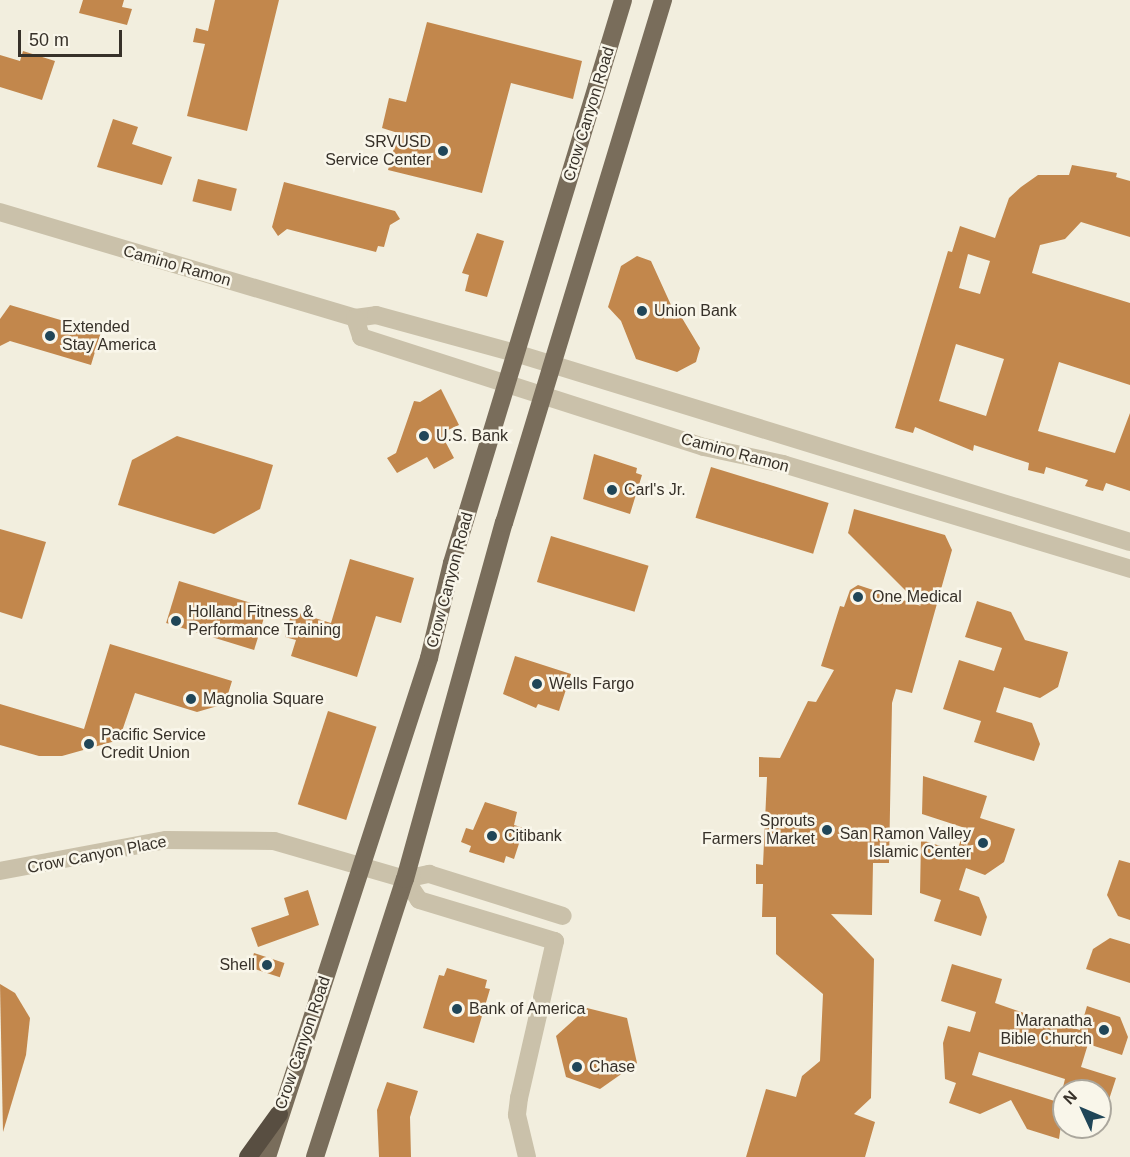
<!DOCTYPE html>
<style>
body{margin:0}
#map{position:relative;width:1130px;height:1157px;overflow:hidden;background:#f2eede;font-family:Arial,sans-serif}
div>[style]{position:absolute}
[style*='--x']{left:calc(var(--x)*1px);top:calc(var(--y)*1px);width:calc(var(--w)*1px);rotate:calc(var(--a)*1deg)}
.building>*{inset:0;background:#c2874c;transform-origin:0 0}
.minor>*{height:18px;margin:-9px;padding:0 9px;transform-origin:9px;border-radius:9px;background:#cac1aa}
.major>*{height:18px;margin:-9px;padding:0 9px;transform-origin:9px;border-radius:9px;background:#796d5b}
.highway>*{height:18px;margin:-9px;padding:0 9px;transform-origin:9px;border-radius:9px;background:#584e41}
.dots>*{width:16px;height:16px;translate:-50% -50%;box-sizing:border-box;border:3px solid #f9f6ea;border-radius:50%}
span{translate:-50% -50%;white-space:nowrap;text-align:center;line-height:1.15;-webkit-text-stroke:5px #f9f6ea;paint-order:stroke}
.street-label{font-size:16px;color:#373129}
.poi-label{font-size:16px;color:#373129}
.right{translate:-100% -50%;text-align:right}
.left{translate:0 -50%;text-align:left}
.north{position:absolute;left:1052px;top:1079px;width:60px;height:60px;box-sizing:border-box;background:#f9f6ea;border:2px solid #aba79d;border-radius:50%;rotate:314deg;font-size:16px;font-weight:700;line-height:24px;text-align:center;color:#373129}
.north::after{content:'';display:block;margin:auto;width:21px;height:27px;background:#204658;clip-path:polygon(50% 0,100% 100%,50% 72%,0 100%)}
.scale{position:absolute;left:18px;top:30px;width:104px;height:27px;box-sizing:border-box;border:3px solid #373129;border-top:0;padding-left:8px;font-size:18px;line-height:21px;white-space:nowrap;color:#373129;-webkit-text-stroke:4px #f9f6ea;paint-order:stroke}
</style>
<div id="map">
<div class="building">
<div style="clip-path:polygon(83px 0,124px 0,122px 7px,132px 9px,127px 25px,79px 13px)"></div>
<div style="clip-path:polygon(215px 0,279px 0,247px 131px,187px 116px,205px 44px,193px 42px,196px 28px,208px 31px)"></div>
<div style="clip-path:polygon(427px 22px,582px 61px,573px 99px,511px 83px,482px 193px,388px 170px,398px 133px,382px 128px,389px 98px,406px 102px)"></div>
<div style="clip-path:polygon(23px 51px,55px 61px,42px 100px,0 87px,0 55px,20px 61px)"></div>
<div style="clip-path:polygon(113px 119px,138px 127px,132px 144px,172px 157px,162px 185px,97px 167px)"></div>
<div style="clip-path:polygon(evenodd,1072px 165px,1117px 173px,1116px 177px,1130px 181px,1130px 237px,1081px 222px,1065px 239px,1040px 245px,1032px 273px,1130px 303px,1130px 385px,1059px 362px,1038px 431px,1115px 453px,1130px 413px,1130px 491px,1106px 483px,1103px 491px,1085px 486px,1088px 480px,1046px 467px,1044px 474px,1028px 470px,1029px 463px,974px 445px,973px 451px,915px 427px,913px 433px,895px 428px,948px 251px,952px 252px,960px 226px,995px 238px,1009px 198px,1021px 187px,1038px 175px,1069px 175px,1072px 165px,968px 254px,990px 261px,980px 294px,959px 288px,968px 254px,1072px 165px,956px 344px,1004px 359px,986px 416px,939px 401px,956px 344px)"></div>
<div style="left:198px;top:179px;width:40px;height:23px;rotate:14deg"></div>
<div style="clip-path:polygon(284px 182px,395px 211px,400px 219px,390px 225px,384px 247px,378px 246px,376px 252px,287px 229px,278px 236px,272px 227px)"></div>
<div style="clip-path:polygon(477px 233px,504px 241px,487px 297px,465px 291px,469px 275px,462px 273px)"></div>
<div style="clip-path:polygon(637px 256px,651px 261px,676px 316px,682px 318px,700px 348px,696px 362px,677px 372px,636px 359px,621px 321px,608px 307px,621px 266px)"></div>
<div style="clip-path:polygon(10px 305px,101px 332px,91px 365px,10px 341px,0 346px,0 319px)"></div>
<div style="clip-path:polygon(441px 389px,459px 425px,448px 430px,445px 441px,454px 458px,434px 469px,427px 457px,397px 473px,387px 458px,396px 453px,414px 401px,420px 402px)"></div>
<div style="clip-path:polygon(177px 436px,273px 465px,260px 509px,214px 534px,118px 505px,132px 460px)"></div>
<div style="clip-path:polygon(594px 454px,637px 468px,636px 473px,642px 475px,630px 514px,583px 499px)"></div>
<div style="left:711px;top:467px;width:123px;height:53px;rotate:17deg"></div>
<div style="clip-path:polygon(854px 509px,945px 535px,952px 550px,912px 693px,896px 689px,892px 703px,889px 863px,873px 863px,872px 915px,831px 914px,874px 959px,871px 1098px,854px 1114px,875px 1122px,865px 1157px,746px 1157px,766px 1089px,796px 1097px,802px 1076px,820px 1061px,823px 994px,776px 954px,776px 917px,762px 917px,763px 884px,756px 884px,756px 864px,763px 865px,767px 777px,759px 777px,759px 757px,780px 758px,808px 701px,816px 702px,834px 670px,821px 666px,840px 606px,844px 607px,850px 590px,858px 585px,921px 606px,848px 533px)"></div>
<div style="clip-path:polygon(0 529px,46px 542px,22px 619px,0 612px)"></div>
<div style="left:551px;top:536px;width:102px;height:48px;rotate:17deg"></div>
<div style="clip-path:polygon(350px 559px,414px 578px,401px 623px,376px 616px,357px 677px,291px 656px,296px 640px,285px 637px,292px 611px,331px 623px)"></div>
<div style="left:179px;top:581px;width:92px;height:44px;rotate:17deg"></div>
<div style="clip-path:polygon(977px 601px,1011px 612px,1025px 640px,1068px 652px,1058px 687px,1040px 698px,1004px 687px,996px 712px,1032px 723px,1040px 744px,1034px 761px,974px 742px,981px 721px,943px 709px,959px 660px,994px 671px,1002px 648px,965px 637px)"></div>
<div style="clip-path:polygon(110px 644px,232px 681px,228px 694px,221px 705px,197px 712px,135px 693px,119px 740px,62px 756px,39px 756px,0 745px,0 704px,84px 729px)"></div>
<div style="clip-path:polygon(515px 656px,571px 674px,559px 711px,538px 704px,536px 708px,503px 694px)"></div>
<div style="left:328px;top:711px;width:51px;height:98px;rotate:18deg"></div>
<div style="clip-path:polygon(923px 776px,987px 796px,980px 818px,1015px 829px,1004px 862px,985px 875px,966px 868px,959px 890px,979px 897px,987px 917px,981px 936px,934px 921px,941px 900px,920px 893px,921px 840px,957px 851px,965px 828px,922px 814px)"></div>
<div style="clip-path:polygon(485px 802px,517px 812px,514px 825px,524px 828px,514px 859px,506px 856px,504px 863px,469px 852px,471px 846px,461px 842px,466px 828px,473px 830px)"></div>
<div style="clip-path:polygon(1119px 860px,1130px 863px,1130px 920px,1118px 916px,1107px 895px)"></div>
<div style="clip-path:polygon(308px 890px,319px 925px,258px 947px,251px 928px,289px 915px,284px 898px)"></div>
<div style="clip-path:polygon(1110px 938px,1130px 944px,1130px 983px,1086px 969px,1093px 949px)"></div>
<div style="left:254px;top:953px;width:32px;height:15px;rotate:18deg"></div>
<div style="clip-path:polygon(952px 964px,1002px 979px,995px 1003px,1030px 1015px,1080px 1030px,1087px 1006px,1120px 1017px,1128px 1037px,1122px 1055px,1088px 1044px,1081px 1067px,1116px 1078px,1102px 1121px,1100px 1091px,1062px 1091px,1065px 1079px,979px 1052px,972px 1075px,1064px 1104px,1059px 1139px,1027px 1129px,1011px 1100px,980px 1114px,949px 1103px,956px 1083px,945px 1079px,943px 1043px,948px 1026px,970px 1032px,976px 1012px,941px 1001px)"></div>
<div style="clip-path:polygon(447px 968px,487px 980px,485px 988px,490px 989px,474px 1043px,423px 1028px,439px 975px,444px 976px)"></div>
<div style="clip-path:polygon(0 984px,15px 993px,30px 1018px,26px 1055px,3px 1132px)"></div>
<div style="clip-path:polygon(587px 1008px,627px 1018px,637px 1063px,600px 1089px,566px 1077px,556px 1036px)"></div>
<div style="clip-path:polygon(387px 1082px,418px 1091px,410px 1117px,411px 1157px,379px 1157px,377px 1110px)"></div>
</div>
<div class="minor">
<div style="--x:0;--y:212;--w:370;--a:16.6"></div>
<div style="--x:355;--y:318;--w:21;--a:-8"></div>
<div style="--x:376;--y:315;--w:144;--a:15.3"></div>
<div style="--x:515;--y:353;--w:643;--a:17.08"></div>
<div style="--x:355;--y:318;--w:20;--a:72"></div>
<div style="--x:361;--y:337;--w:360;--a:17.8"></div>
<div style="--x:704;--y:447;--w:81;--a:12.1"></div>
<div style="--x:783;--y:464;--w:363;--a:16.8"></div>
<div style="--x:0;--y:871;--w:169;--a:-10.6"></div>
<div style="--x:166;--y:840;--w:108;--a:0.5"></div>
<div style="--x:274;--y:841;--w:136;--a:16.2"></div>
<div style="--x:405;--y:879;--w:25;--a:-12"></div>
<div style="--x:429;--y:874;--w:140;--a:17.4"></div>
<div style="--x:405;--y:879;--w:25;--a:56"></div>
<div style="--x:419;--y:900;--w:142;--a:16.8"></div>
<div style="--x:555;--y:941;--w:161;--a:102.9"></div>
<div style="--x:519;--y:1098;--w:17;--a:97"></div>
<div style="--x:517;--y:1115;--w:43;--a:76.6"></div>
</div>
<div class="major">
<div style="--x:267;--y:1157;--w:525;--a:-72.01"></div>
<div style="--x:429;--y:658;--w:98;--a:-76.4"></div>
<div style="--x:452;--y:563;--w:588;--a:-73.1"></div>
<div style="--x:315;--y:1157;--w:292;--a:-72.1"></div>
<div style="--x:405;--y:879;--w:370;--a:-74.5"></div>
<div style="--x:504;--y:523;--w:547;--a:-73.09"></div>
</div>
<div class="highway">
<div style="--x:248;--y:1157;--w:53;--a:-54.2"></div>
</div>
<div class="dots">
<div style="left:443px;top:151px;background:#204658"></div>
<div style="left:642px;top:311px;background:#204658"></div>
<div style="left:50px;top:336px;background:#204658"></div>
<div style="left:424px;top:436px;background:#204658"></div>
<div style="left:612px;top:490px;background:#204658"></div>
<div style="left:858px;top:597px;background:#204658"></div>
<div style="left:176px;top:621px;background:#204658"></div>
<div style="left:537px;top:684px;background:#204658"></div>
<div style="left:191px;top:699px;background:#204658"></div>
<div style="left:89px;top:744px;background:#204658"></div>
<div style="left:827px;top:830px;background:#204658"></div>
<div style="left:492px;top:836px;background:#204658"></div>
<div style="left:983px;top:843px;background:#204658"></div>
<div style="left:267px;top:965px;background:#204658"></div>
<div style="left:457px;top:1009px;background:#204658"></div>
<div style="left:1104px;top:1030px;background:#204658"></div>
<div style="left:577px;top:1067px;background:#204658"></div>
</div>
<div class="street-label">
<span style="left:589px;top:114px;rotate:-73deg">Crow Canyon Road</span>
<span style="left:177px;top:266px;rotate:16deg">Camino Ramon</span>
<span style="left:735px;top:453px;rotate:15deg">Camino Ramon</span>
<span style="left:450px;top:580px;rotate:-75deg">Crow Canyon Road</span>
<span style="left:97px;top:855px;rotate:-11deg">Crow Canyon Place</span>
<span style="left:303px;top:1043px;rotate:-71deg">Crow Canyon Road</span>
</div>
<div class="poi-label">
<span class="right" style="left:431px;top:151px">SRVUSD<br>Service Center</span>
<span class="left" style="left:654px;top:311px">Union Bank</span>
<span class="left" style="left:62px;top:336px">Extended<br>Stay America</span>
<span class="left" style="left:436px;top:436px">U.S. Bank</span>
<span class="left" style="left:624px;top:490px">Carl's Jr.</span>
<span class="left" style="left:872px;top:597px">One Medical</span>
<span class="left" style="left:188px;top:621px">Holland Fitness &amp;<br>Performance Training</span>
<span class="left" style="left:549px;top:684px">Wells Fargo</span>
<span class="left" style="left:203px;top:699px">Magnolia Square</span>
<span class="left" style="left:101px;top:744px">Pacific Service<br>Credit Union</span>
<span class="right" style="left:815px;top:830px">Sprouts<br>Farmers Market</span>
<span class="right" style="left:971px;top:843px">San Ramon Valley<br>Islamic Center</span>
<span class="left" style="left:504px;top:836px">Citibank</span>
<span class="right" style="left:255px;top:965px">Shell</span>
<span class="left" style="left:469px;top:1009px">Bank of America</span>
<span class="right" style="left:1092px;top:1030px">Maranatha<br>Bible Church</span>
<span class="left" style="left:589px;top:1067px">Chase</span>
</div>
<div class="north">N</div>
<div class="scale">50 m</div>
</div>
